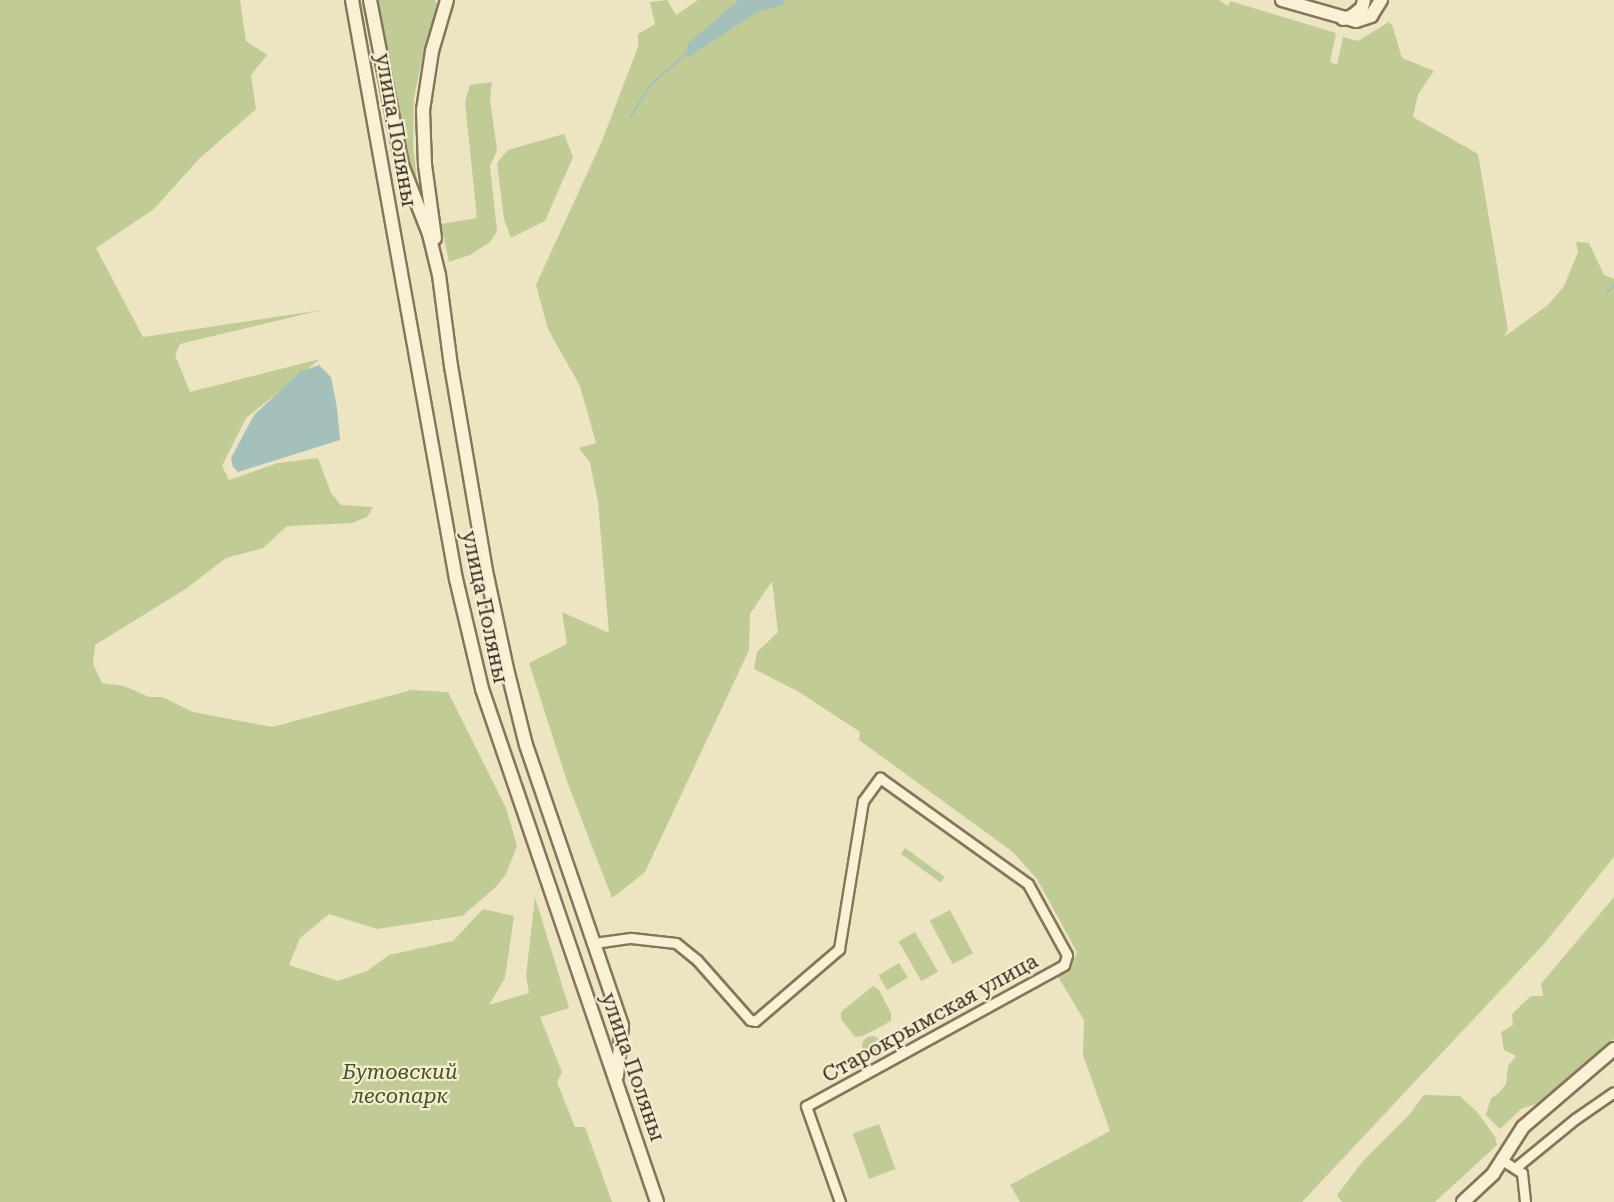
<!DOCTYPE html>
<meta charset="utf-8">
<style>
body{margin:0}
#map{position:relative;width:1614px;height:1202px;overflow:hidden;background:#ede4c2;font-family:"Roboto Serif",serif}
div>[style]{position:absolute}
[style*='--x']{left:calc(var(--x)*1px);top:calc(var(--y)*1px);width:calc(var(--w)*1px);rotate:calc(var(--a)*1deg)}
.green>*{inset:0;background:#c0cb96;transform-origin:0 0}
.round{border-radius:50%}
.water>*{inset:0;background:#a4c0ba}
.stream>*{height:2px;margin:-1px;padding:0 1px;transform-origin:1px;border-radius:1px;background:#a4c0ba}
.roads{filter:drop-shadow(2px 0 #867559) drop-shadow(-2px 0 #867559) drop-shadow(0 2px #867559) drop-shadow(0 -2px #867559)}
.street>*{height:9px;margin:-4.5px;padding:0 4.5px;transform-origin:4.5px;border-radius:4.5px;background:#f8f1d5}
.secondary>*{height:12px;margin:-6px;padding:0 6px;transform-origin:6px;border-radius:6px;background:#f8f1d5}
span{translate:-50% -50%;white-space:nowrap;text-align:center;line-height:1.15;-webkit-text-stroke:4.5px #f5edd1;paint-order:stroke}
.street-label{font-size:21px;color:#362c1d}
.park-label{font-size:21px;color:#435324;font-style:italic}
</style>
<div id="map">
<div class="green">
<div style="clip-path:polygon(0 0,240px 0,246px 41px,267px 55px,251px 75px,256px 109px,200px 158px,154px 209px,96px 248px,143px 337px,322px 310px,180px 344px,175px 355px,190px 392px,320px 359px,246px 418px,222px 466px,229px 480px,278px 463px,318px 458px,331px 493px,341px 505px,373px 507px,367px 517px,352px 523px,287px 526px,263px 548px,226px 558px,187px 588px,95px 645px,93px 664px,102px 683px,124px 686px,149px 697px,162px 697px,193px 712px,272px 727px,412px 690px,448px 692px,506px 808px,517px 846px,506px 874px,496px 887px,462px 916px,377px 929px,329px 914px,300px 938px,289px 965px,338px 981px,367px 971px,389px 955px,453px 941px,483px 909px,514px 916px,505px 978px,489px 1005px,529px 993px,526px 976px,535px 897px,569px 1008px,540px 1017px,562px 1072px,557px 1082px,575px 1127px,585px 1127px,612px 1202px,0 1202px)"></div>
<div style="clip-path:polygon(377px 0,435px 0,438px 6px,423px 54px,414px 98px,413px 145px,419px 199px,407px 172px)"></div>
<div style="clip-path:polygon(667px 0,676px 15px,698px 0,1219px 0,1228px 6px,1230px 1px,1336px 33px,1330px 62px,1337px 65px,1343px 37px,1358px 41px,1389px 22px,1392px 25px,1402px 58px,1434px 71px,1418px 94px,1413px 117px,1478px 154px,1508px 330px,1504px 337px,1548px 305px,1564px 286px,1578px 252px,1576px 242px,1589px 243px,1604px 275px,1614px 279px,1614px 857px,1544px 944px,1302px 1202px,1020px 1202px,1010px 1185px,1110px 1131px,1083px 1055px,1084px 1020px,1057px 975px,1070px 968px,1077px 952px,1037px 879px,1013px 852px,859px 740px,860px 732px,799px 692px,754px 669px,757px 652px,778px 632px,772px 581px,750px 614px,749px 650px,645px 872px,612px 898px,568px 784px,529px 663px,567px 644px,562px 612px,609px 633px,598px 502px,590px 463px,579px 448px,596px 443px,580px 386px,548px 329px,536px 285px,602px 141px,638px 47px,638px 34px,655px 24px,650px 2px)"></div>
<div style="clip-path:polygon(492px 82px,490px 100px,497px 150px,490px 166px,497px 231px,490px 242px,470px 255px,449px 262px,441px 224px,477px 218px,465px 102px,470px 85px)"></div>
<div style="clip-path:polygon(564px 134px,573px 157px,545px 221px,511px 238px,504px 219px,497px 163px,508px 150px)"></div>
<div style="left:905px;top:848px;width:49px;height:7px;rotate:36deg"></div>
<div style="clip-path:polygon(1614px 897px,1614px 1039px,1542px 1102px,1521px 1109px,1500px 1129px,1486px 1115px,1491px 1098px,1499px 1093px,1506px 1084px,1508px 1066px,1516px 1056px,1504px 1050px,1501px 1032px,1513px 1025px,1512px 1014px,1531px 996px,1543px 996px,1541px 984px)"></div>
<div style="left:950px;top:910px;width:49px;height:23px;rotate:62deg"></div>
<div style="left:915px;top:932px;width:46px;height:19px;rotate:60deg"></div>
<div style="left:899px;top:963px;width:17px;height:24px;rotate:59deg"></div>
<div style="clip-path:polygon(873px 986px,879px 990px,891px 1013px,891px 1021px,863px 1036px,855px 1037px,841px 1019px,841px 1012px)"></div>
<div class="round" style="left:862px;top:1036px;width:20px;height:20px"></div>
<div style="clip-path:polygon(1424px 1095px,1460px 1096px,1478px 1113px,1495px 1137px,1497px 1145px,1435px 1202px,1342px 1202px,1337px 1195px,1364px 1160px,1409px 1115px)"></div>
<div style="left:879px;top:1124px;width:48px;height:28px;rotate:70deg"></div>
</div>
<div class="water">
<div style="clip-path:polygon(739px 0,786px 0,781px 6px,759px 11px,687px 58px,688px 43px)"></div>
<div style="clip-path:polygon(319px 365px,331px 377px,337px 408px,340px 440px,238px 472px,233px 467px,231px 458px,254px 415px,300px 372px)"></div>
</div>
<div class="stream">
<div style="--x:630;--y:117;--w:38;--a:-57"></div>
<div style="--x:651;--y:85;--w:52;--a:-41.9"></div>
<div style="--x:1607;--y:293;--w:11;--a:-49"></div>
</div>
<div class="roads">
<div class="street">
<div style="--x:594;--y:943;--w:37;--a:-8"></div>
<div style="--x:631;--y:938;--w:45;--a:6.3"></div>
<div style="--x:676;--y:943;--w:27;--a:39"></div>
<div style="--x:697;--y:960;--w:80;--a:48.5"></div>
<div style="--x:750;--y:1020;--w:5;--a:11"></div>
<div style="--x:755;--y:1021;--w:111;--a:-40.6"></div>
<div style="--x:839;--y:949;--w:150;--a:-80.8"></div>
<div style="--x:863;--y:801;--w:29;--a:-54"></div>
<div style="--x:880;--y:778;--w:182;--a:35.6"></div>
<div style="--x:1028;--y:884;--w:81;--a:61.2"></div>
<div style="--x:1067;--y:955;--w:10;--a:107"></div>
<div style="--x:1064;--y:965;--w:294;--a:151.3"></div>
<div style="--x:806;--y:1106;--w:102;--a:70.5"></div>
<div style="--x:1502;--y:1160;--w:24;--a:33"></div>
<div style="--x:1522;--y:1173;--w:29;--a:84"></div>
<div style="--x:1515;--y:1168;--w:77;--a:-39.2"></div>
<div style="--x:1575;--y:1119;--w:47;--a:-34.7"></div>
</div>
<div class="secondary">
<div style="--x:352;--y:0;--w:588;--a:79.82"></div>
<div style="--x:456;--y:579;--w:113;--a:76.7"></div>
<div style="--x:482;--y:689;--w:542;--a:71.16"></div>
<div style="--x:370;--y:0;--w:168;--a:79"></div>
<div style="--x:402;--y:165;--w:74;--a:68.6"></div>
<div style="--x:429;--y:234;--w:42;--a:76.3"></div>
<div style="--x:439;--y:275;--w:92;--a:82.5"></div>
<div style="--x:451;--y:366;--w:208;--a:80.3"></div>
<div style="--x:486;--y:571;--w:100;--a:77.9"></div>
<div style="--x:507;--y:669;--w:78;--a:76"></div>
<div style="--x:526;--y:745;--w:297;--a:71.1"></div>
<div style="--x:622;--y:1026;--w:50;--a:95.7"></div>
<div style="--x:1282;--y:0;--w:77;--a:15.8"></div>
<div style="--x:1356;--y:21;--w:16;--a:-18"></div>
<div style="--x:1371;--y:16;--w:19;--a:-58"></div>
<div style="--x:1343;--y:19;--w:9;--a:-18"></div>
<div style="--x:1352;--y:16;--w:13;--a:-39"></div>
<div style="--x:1362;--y:8;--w:8;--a:-76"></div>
<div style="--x:435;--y:238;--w:74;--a:-97.8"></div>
<div style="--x:425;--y:165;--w:55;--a:-92.1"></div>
<div style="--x:423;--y:110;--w:60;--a:-81.3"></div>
<div style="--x:432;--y:51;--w:53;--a:-73.6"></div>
<div style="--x:1463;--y:1202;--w:41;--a:-43"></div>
<div style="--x:1493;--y:1174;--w:56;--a:-57.4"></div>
<div style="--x:1523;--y:1127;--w:120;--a:-40.6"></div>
</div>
</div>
<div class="street-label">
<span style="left:396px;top:130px;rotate:80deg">улица Поляны</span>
<span style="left:485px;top:607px;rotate:78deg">улица Поляны</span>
<span style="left:930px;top:1018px;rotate:-29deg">Старокрымская улица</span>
<span style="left:633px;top:1067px;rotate:71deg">улица Поляны</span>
</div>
<div class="park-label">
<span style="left:400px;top:1084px">Бутовский<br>лесопарк</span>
</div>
</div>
